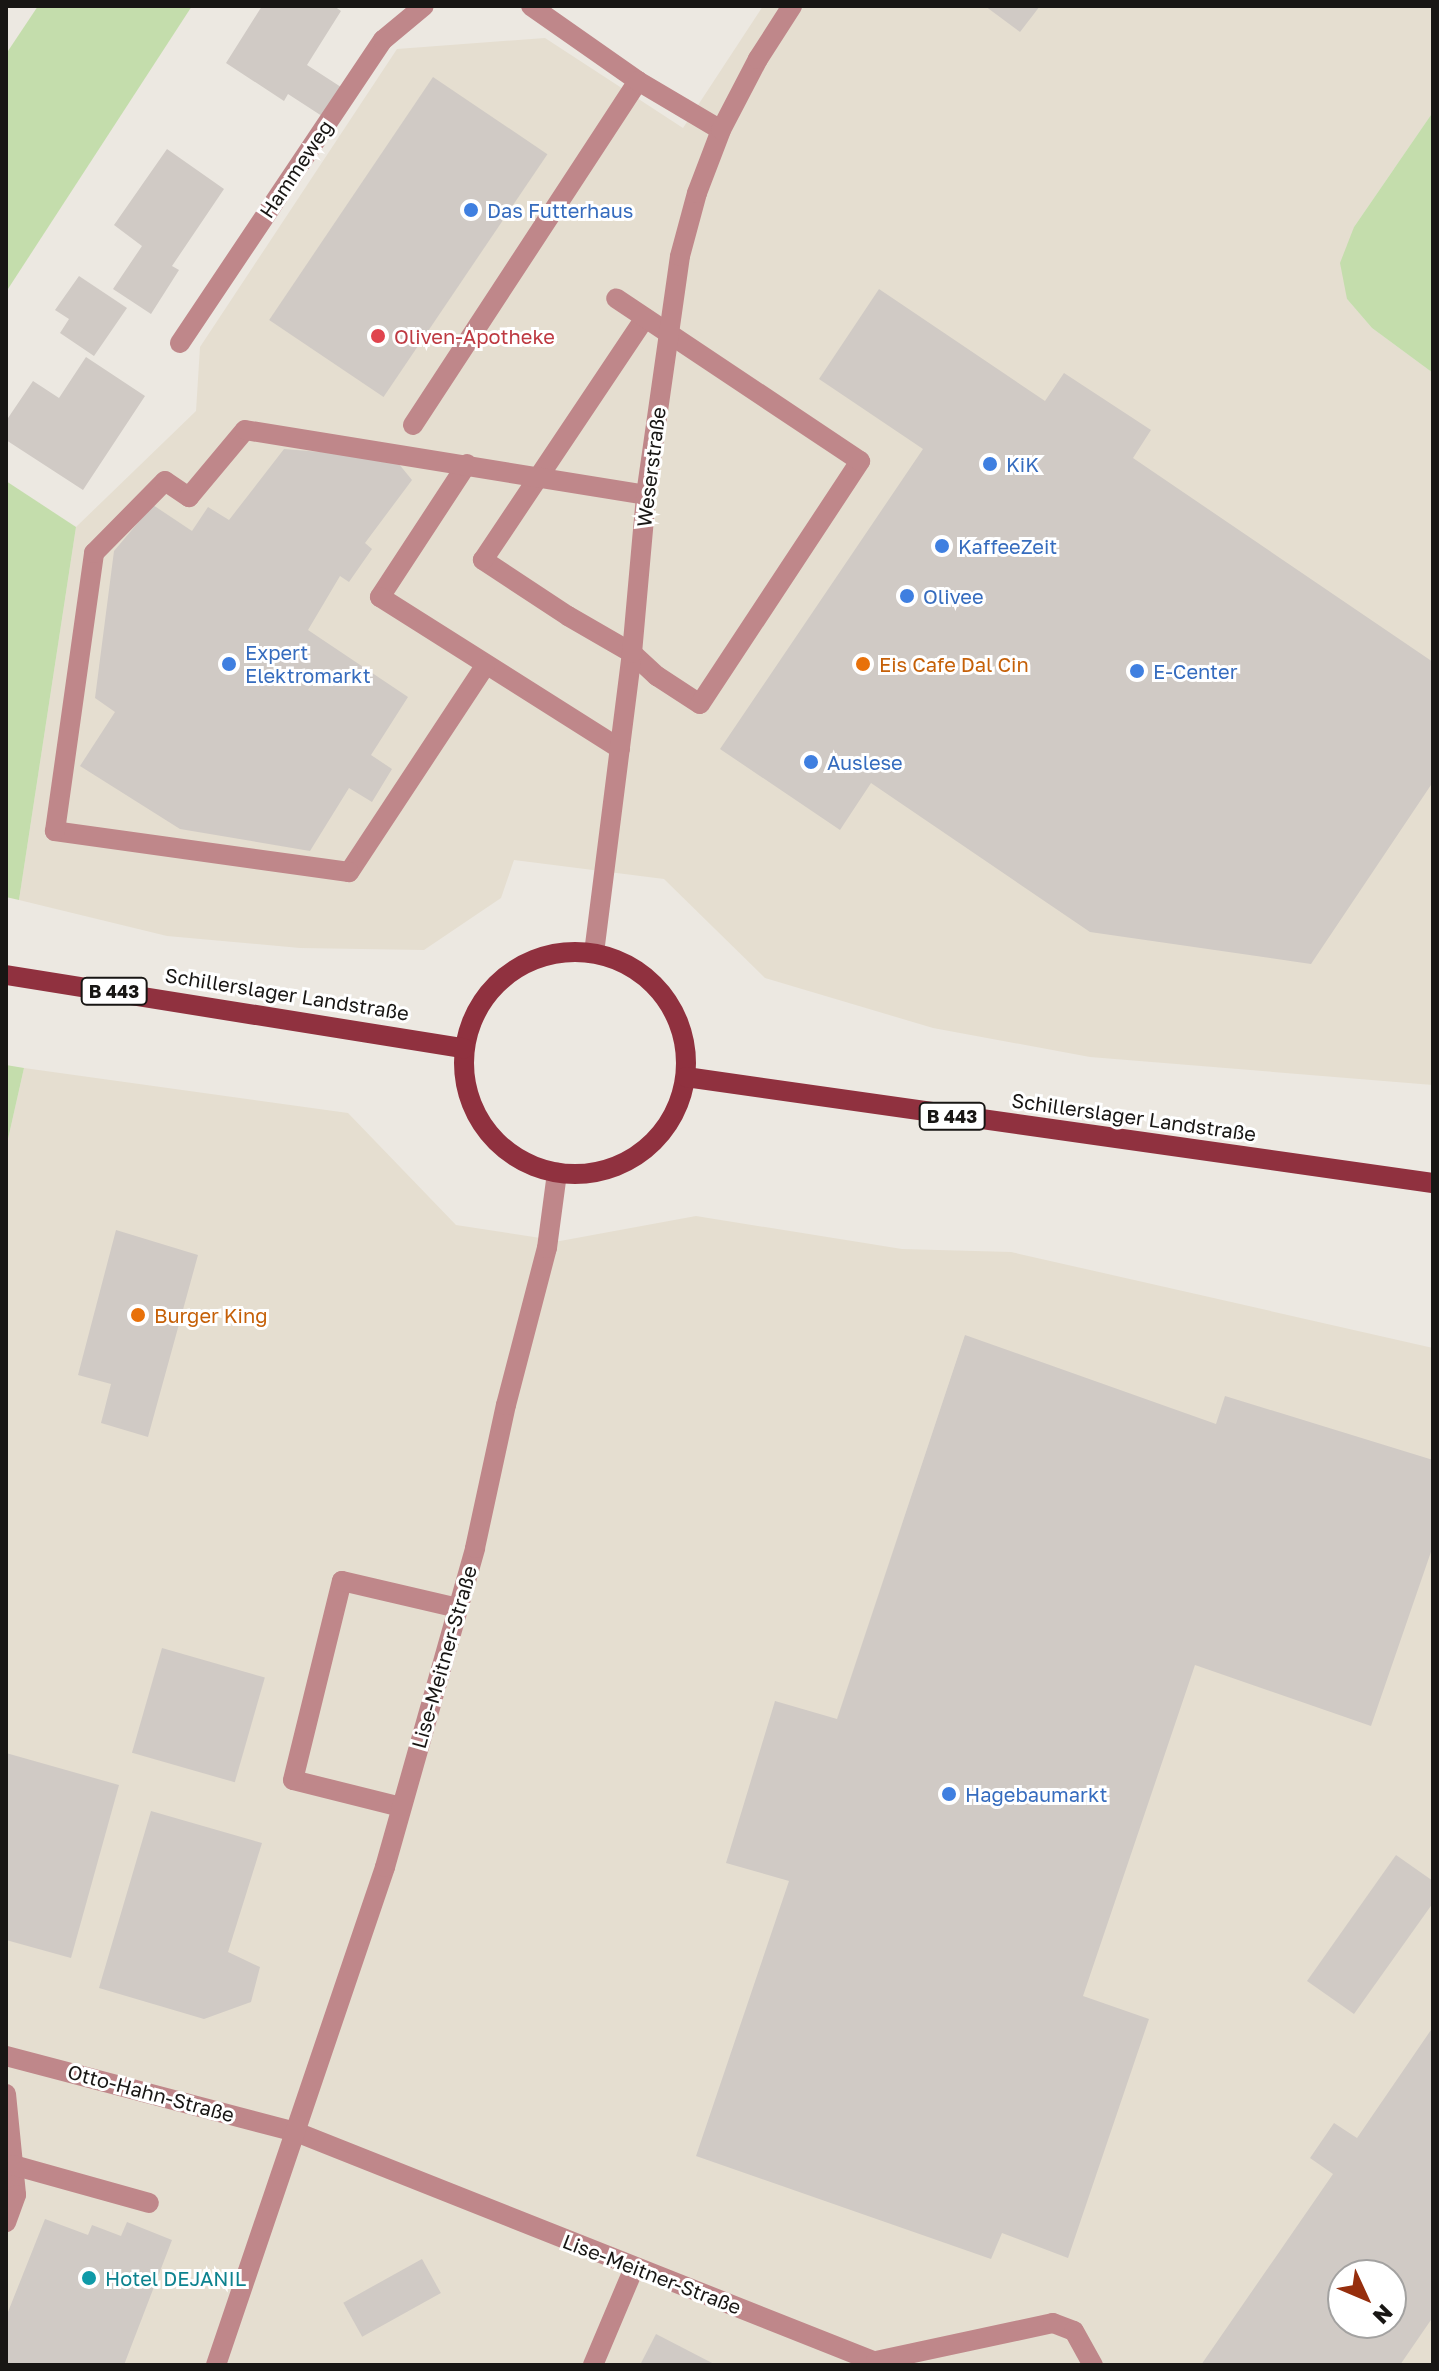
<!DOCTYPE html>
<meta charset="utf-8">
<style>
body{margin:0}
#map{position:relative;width:1439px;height:2371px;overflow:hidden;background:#ece8e1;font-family:"Golos Text",sans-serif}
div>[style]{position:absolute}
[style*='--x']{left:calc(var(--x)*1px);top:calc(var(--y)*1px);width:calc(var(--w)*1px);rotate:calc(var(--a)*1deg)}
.built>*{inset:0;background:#e5ded0}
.green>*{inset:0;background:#c4ddac}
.building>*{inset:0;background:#d0cac5;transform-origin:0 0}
.lane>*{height:20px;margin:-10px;padding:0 10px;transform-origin:10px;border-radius:10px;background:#bf878a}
.street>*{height:20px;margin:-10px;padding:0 10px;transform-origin:10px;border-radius:10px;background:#bf878a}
.primary>*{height:20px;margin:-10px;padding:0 10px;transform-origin:10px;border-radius:10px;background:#90313f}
.primary>.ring{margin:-10px;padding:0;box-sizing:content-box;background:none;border:20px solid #90313f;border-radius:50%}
.dots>*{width:22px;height:22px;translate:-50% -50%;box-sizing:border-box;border:4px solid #fff;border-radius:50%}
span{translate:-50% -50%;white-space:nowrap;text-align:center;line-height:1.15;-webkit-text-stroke:6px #fff;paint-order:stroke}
.shield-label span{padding:2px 6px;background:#fff;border:2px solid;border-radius:6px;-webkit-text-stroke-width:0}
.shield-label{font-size:18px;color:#181614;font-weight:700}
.street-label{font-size:20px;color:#181614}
.shop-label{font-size:20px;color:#366cbe}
.left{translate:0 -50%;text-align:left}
.health-label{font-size:20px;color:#be3a42}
.food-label{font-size:20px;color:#c56008}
.culture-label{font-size:20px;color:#0d838f}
.frame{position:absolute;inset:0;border:8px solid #181614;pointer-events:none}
.north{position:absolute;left:1327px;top:2259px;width:80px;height:80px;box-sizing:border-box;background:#fff;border:2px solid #a3a2a1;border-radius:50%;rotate:134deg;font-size:22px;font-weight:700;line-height:32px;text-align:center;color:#181614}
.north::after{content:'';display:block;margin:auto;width:28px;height:36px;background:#962e0d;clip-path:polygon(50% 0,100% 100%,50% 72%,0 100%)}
</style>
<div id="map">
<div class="built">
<div style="clip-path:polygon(763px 6px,1433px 6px,1433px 112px,1354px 227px,1347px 299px,1372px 328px,1433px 373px,1433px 1085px,1090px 1057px,933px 1028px,765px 978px,664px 879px,514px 860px,501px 898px,424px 950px,300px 948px,167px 936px,19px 900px,76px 527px,196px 411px,200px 347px,397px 49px,545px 38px,683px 128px)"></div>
<div style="clip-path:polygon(evenodd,24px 1068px,348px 1113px,456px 1225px,560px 1241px,696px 1216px,902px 1249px,1011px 1252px,1433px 1348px,1433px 2365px,6px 2365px,6px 1148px,24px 1068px,1343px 2275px,1391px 2275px,1391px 2323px,1343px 2323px,1343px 2275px)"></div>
</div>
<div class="green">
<div style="clip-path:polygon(38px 6px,192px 6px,6px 292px,6px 54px)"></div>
<div style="clip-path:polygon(1433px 112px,1433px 373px,1372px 328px,1347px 299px,1340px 263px,1354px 227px)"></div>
<div style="clip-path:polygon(6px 481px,76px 527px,19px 900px,6px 897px)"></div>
<div style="clip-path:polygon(6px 1065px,24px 1068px,6px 1148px)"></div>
</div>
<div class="building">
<div style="clip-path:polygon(262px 6px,334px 6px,341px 11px,307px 65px,344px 89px,325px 118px,288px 94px,284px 101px,226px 63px)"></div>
<div style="clip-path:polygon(985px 6px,1040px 6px,1020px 32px)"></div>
<div style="left:433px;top:77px;width:138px;height:293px;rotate:34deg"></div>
<div style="clip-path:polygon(167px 149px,224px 189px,172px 266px,179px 270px,151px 314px,113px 289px,142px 246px,114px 225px)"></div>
<div style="clip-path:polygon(79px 276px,127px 308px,94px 356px,60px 333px,69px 319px,55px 310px)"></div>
<div style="clip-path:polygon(879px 289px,1045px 401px,1064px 373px,1151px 430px,1133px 458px,1433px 662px,1433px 782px,1311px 964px,1090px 932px,871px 783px,840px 830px,720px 749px,923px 449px,819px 379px)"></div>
<div style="clip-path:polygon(86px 357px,145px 396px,83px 490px,6px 440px,6px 421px,33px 381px,59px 398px)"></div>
<div style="clip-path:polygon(284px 449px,394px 458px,412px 480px,365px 543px,372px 549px,349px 582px,340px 576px,308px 630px,408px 697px,371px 755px,392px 769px,372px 802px,349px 788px,310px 851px,180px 829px,80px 766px,115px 712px,95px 698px,114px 551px,153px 505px,192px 531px,208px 507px,229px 520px)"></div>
<div style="clip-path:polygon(116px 1230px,198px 1255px,148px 1437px,101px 1423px,111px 1384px,78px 1375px)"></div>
<div style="clip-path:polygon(965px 1335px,1216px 1424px,1225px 1396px,1433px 1460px,1433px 1546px,1371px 1726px,1195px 1665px,1083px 1996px,1149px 2019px,1068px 2258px,1002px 2233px,991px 2259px,696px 2156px,789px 1881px,726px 1863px,775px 1701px,837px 1719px)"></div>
<div style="left:162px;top:1648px;width:107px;height:109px;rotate:16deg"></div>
<div style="clip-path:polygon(6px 1753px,119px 1785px,71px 1958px,6px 1940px)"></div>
<div style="clip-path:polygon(151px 1811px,262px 1843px,228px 1952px,260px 1967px,251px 2002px,204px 2019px,99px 1988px)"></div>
<div style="clip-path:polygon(1396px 1855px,1433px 1881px,1433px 1903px,1354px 2014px,1307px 1981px)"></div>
<div style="clip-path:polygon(evenodd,1433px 2027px,1433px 2317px,1400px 2365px,1201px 2365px,1333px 2174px,1310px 2158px,1334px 2123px,1357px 2138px,1433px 2027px,1343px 2275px,1391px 2275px,1391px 2323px,1343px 2323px,1343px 2275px)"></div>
<div style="clip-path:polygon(45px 2219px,88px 2235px,92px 2225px,121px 2236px,127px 2222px,172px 2240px,124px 2365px,6px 2365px,6px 2317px)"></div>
<div style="left:422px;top:2259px;width:39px;height:90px;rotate:61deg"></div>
<div style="clip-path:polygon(656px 2334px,716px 2365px,640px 2365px)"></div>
</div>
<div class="lane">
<div style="--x:180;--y:343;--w:365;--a:-56.2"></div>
<div style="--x:383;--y:40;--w:53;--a:-39.7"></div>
<div style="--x:413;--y:425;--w:411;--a:-56.8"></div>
<div style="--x:467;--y:464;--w:159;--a:123.2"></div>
<div style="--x:380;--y:597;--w:284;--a:32.3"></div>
<div style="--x:568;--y:616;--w:102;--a:-146.6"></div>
<div style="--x:483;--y:560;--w:291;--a:-56.2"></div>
<div style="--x:485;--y:666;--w:247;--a:123.4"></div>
<div style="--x:349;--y:872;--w:297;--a:-172.1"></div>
<div style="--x:55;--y:831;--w:281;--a:-82"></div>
<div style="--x:94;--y:553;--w:101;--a:-45.4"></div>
<div style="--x:165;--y:481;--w:29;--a:34"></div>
<div style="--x:189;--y:497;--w:87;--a:-50.1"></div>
<div style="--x:245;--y:430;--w:406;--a:9.2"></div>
<div style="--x:401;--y:1807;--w:111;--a:-166"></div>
<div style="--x:293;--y:1780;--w:205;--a:-76.2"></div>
<div style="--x:342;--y:1581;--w:119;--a:13.1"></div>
<div style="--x:6;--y:2094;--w:101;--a:84.3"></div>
<div style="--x:16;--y:2195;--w:29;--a:110"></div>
<div style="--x:13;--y:2165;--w:141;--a:15.6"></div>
<div style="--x:593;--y:2365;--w:105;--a:-67.1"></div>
</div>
<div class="street">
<div style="--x:531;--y:6;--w:131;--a:35"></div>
<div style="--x:638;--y:81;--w:96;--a:30.6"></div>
<div style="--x:568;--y:616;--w:74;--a:30"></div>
<div style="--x:632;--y:653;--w:34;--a:43"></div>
<div style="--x:657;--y:676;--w:51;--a:33.1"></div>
<div style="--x:700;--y:704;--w:291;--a:-56.6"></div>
<div style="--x:860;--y:461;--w:293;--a:-146.3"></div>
<div style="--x:594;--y:953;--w:302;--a:-82.8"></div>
<div style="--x:632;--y:653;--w:159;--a:-84.9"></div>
<div style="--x:646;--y:495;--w:241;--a:-81.9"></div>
<div style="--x:680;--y:256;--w:65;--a:-74.9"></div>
<div style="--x:697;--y:193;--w:67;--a:-69.1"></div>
<div style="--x:721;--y:130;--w:80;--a:-62.5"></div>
<div style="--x:758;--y:59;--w:63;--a:-57.3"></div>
<div style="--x:6;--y:2056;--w:300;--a:14.7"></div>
<div style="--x:296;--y:2132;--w:632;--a:21.65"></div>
<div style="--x:876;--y:2361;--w:181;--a:-12.1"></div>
<div style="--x:1053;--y:2323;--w:22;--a:21"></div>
<div style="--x:1074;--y:2331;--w:39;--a:61"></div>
<div style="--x:216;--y:2365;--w:526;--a:-71.25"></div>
<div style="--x:385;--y:1867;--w:331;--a:-74.2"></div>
<div style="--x:475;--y:1548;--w:146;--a:-77.8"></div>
<div style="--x:506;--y:1405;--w:162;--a:-75.4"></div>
<div style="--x:547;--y:1248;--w:76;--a:-82.4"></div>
</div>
<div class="primary">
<div class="ring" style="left:464px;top:952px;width:202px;height:202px"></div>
<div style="--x:6;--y:975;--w:464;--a:9.1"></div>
<div style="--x:686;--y:1077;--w:754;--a:8.08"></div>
</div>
<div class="dots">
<div style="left:471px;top:210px;background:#3f7fe0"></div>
<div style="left:378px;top:336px;background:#e0444e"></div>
<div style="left:990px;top:464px;background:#3f7fe0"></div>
<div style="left:942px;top:546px;background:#3f7fe0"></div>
<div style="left:907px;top:596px;background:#3f7fe0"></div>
<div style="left:229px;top:664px;background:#3f7fe0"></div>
<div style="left:863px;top:664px;background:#e8710a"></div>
<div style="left:1137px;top:671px;background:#3f7fe0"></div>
<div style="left:811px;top:762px;background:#3f7fe0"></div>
<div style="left:138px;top:1315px;background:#e8710a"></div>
<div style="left:949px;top:1794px;background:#3f7fe0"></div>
<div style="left:89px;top:2278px;background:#0f9aa8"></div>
</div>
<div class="shield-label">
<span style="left:114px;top:991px">B 443</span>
<span style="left:952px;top:1116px">B 443</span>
</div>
<div class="street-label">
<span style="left:296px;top:169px;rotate:-56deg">Hammeweg</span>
<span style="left:651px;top:467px;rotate:-83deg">Weserstraße</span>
<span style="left:287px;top:994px;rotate:9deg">Schillerslager Landstraße</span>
<span style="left:1134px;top:1117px;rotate:8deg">Schillerslager Landstraße</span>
<span style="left:444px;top:1657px;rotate:-74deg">Lise-Meitner-Straße</span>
<span style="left:151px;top:2093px;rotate:15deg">Otto-Hahn-Straße</span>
<span style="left:652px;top:2274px;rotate:21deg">Lise-Meitner-Straße</span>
</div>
<div class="shop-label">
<span class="left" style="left:487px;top:210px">Das Futterhaus</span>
<span class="left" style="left:1006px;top:464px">KiK</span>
<span class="left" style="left:958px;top:546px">KaffeeZeit</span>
<span class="left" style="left:923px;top:596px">Olivee</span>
<span class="left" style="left:245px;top:664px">Expert<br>Elektromarkt</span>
<span class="left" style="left:1153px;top:671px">E-Center</span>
<span class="left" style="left:827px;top:762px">Auslese</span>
<span class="left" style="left:965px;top:1794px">Hagebaumarkt</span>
</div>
<div class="health-label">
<span class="left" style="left:394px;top:336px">Oliven-Apotheke</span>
</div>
<div class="food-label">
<span class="left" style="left:879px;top:664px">Eis Cafe Dal Cin</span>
<span class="left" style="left:154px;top:1315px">Burger King</span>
</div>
<div class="culture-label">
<span class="left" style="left:105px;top:2278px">Hotel DEJANIL</span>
</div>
<div class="frame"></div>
<div class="north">N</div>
</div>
